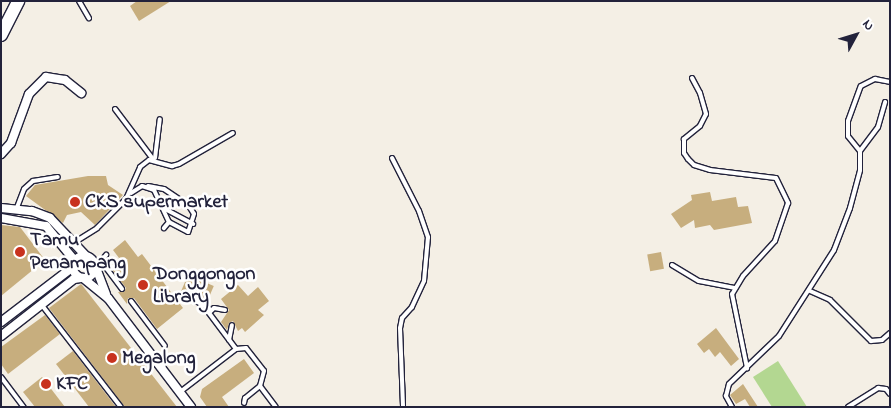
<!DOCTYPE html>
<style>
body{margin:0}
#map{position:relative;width:891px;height:408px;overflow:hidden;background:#f4efe5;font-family:"Indie Flower",sans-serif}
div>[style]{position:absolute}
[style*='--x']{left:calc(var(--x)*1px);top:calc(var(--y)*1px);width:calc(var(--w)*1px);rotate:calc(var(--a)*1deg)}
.green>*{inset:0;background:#b3d791}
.building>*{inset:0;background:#c7ae7e;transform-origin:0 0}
.roads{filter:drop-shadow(1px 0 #22223b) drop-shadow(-1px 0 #22223b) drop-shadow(0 1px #22223b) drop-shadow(0 -1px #22223b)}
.lane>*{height:4px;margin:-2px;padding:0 2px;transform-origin:2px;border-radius:2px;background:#fff}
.street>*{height:8px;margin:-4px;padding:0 4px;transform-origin:4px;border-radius:4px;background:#fff}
.street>.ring{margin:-4px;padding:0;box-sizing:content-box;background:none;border:8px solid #fff;border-radius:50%}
.primary>*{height:12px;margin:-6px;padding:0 6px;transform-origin:6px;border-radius:6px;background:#fff}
.dots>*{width:14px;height:14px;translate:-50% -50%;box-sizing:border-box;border:2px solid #fff;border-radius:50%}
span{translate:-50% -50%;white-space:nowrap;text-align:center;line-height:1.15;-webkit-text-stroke:5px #fff;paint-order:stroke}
.poi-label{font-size:20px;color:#22223b;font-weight:700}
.left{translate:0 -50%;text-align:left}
.frame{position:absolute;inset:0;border:2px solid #22223b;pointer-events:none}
.north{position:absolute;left:831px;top:10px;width:50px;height:50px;-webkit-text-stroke:4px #fff;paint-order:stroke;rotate:51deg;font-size:14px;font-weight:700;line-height:20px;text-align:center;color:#22223b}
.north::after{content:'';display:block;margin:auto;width:18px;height:22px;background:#22223b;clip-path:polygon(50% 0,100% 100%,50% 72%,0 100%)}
</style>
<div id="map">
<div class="green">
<div style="clip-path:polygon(778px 361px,807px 407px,772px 407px,753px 377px)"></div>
</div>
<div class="building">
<div style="clip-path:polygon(137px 1px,171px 1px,139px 21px,130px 6px)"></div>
<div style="clip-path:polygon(88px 176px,106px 176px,108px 185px,123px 195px,95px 225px,81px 212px,67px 215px,63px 223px,26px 196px,35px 185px)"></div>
<div style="clip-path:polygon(710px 192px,712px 201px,736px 197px,738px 207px,748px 206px,752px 223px,714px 230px,710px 225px,695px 228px,694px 220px,681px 228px,671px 214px,692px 200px,691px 195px)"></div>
<div style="clip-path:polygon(1px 225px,20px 227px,45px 260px,1px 296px)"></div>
<div style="clip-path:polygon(125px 240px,138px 257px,142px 254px,183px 308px,157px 329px,134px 298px,128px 298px,127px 304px,118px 292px,124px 292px,126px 288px,110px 267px,119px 258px,113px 250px)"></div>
<div style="left:661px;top:252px;width:17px;height:14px;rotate:80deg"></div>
<div style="left:188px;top:275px;width:28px;height:18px;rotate:23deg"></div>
<div style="clip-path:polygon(81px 284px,82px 285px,177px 407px,125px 407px,49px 308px)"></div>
<div style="clip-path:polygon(238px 285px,248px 296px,258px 287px,269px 301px,258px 310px,264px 315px,245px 332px,242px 328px,238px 331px,233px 321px,229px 323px,227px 330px,221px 322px,229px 310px,221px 299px)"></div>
<div style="clip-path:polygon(45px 315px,60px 334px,8px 374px,1px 364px,1px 347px)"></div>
<div style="clip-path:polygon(716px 328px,739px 359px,731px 366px,720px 352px,715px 357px,709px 349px,704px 353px,697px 344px)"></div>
<div style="clip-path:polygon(73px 351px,116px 407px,89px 407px,56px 364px)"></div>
<div style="clip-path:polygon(244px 359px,254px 373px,222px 397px,229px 407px,207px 407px,200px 397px,202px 389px)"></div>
<div style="clip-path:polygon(42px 377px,65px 407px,35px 407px,23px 392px)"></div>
<div style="clip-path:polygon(743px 384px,758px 407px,750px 407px,745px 399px,736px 404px,730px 395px)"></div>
</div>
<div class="roads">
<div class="lane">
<div style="--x:79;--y:1;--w:20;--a:60"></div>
<div style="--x:692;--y:78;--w:17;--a:62"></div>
<div style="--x:700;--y:93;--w:22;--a:74"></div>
<div style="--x:706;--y:114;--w:13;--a:117"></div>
<div style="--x:700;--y:126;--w:21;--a:141"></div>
<div style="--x:684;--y:139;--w:14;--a:90"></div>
<div style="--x:684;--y:153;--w:7;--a:56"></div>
<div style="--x:688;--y:159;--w:8;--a:45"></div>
<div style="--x:694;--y:165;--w:17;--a:17"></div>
<div style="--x:710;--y:170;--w:66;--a:6.9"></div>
<div style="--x:776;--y:178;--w:28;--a:64"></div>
<div style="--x:788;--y:203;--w:40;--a:108.9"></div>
<div style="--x:775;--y:241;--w:47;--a:132.4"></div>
<div style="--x:743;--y:276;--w:21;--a:121"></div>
<div style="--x:732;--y:294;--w:76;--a:78.5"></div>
<div style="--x:115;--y:109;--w:63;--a:52.8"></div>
<div style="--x:860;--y:151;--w:30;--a:-53"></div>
<div style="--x:878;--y:127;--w:26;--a:-74"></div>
<div style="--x:155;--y:158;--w:39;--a:-83"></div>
<div style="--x:392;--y:158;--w:59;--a:63"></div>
<div style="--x:419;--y:211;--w:28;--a:71"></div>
<div style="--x:428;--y:237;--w:44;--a:95.2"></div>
<div style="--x:424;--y:281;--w:29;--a:115"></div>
<div style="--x:412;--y:307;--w:15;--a:132"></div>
<div style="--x:402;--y:318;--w:10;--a:101"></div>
<div style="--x:400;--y:328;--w:79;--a:87.8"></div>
<div style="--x:148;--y:186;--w:16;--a:11"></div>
<div style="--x:164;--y:189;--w:30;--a:34"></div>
<div style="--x:189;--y:206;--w:9;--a:58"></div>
<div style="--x:194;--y:214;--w:19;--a:108"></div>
<div style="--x:188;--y:232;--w:21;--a:-152"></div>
<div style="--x:131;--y:193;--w:13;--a:-32"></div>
<div style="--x:142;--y:186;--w:13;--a:18"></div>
<div style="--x:154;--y:190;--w:35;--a:65"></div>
<div style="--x:169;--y:222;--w:8;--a:130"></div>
<div style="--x:165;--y:209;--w:32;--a:28"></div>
<div style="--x:16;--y:210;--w:22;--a:-69"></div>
<div style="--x:24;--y:189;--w:12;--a:-42"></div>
<div style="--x:33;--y:181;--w:25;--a:-9"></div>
<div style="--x:75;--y:242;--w:26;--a:-32"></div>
<div style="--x:97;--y:228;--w:41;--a:-45"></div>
<div style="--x:126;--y:199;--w:35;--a:-66"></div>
<div style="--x:140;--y:167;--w:11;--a:-38"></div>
<div style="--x:149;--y:160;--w:24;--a:15"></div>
<div style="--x:172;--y:166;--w:7;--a:-16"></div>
<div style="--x:179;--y:164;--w:62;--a:-29.9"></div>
<div style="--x:101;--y:261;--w:35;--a:53"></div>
<div style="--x:672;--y:265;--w:31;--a:31"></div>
<div style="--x:699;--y:281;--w:36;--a:11"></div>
<div style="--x:96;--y:267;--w:16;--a:-50"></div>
<div style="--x:810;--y:291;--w:22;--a:24"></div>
<div style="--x:830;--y:300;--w:58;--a:45"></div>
<div style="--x:871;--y:341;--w:11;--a:-5"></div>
<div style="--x:882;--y:340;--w:11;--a:-41"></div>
<div style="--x:131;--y:301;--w:56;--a:52.9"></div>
<div style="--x:196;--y:301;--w:17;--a:31"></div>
<div style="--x:41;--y:304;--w:130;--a:52.2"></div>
<div style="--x:225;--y:310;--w:11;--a:-170"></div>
<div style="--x:214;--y:308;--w:7;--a:135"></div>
<div style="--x:209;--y:313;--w:45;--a:53.1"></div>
<div style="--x:229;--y:340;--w:15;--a:-79"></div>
<div style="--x:1;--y:377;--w:38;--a:53"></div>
<div style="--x:260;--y:386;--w:26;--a:53"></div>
<div style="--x:180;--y:392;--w:71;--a:-37.5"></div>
<div style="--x:236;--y:349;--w:10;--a:-6"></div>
<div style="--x:246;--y:348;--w:29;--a:52"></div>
<div style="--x:264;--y:371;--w:16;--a:105"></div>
<div style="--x:260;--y:386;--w:19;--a:141"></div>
<div style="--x:245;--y:398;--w:5;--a:101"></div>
<div style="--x:732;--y:407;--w:13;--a:-119"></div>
<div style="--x:726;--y:396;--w:12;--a:-76"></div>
<div style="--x:729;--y:384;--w:69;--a:-43.8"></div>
<div style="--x:779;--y:336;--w:102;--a:-57.4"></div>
<div style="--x:834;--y:250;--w:45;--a:-69.1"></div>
<div style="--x:850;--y:208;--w:39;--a:-75"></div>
<div style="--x:860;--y:170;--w:19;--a:-90"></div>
<div style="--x:860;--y:151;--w:19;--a:-129"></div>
<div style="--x:848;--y:136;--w:15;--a:-90"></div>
<div style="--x:848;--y:121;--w:37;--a:-70"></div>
<div style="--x:861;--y:86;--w:16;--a:-27"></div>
<div style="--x:875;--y:79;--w:15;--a:11"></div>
<div style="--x:848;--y:407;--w:36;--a:-32"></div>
<div style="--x:878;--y:388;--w:8;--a:7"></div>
<div style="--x:886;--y:389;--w:6;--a:51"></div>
</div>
<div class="street">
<div style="--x:1;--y:154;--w:15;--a:-48"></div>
<div style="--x:11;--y:143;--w:52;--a:-69.8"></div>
<div style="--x:29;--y:94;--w:24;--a:-45"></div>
<div style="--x:46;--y:77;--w:19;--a:9"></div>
<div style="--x:65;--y:80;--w:21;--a:39"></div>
<div style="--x:1;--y:208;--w:31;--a:6"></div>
<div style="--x:32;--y:211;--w:19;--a:21"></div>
<div style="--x:50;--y:218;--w:52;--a:46.5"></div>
<div style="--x:1;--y:218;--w:46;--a:10.1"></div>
<div style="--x:46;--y:226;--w:45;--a:50.4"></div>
<div class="ring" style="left:73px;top:256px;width:14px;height:14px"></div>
<div style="--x:96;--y:268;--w:28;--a:69"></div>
<div style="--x:83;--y:278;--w:32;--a:39"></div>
<div style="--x:108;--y:298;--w:137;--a:52.7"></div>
<div style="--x:1;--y:322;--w:91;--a:-37.4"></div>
<div style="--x:1;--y:336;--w:93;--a:-38"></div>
<div style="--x:74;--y:279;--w:7;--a:-8"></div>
</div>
<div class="primary">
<div style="--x:1;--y:35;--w:38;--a:-63"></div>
</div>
</div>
<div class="dots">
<div style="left:75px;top:202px;background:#c8321e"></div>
<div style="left:20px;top:252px;background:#c8321e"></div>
<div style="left:143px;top:285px;background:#c8321e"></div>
<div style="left:112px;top:358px;background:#c8321e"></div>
<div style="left:46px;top:384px;background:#c8321e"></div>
</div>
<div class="poi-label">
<span class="left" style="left:85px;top:202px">CKS supermarket</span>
<span class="left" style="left:30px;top:252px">Tamu<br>Penampang</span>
<span class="left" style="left:153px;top:286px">Donggongon<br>Library</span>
<span class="left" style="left:122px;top:358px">Megalong</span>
<span class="left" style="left:56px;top:384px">KFC</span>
</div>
<div class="frame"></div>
<div class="north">N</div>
</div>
